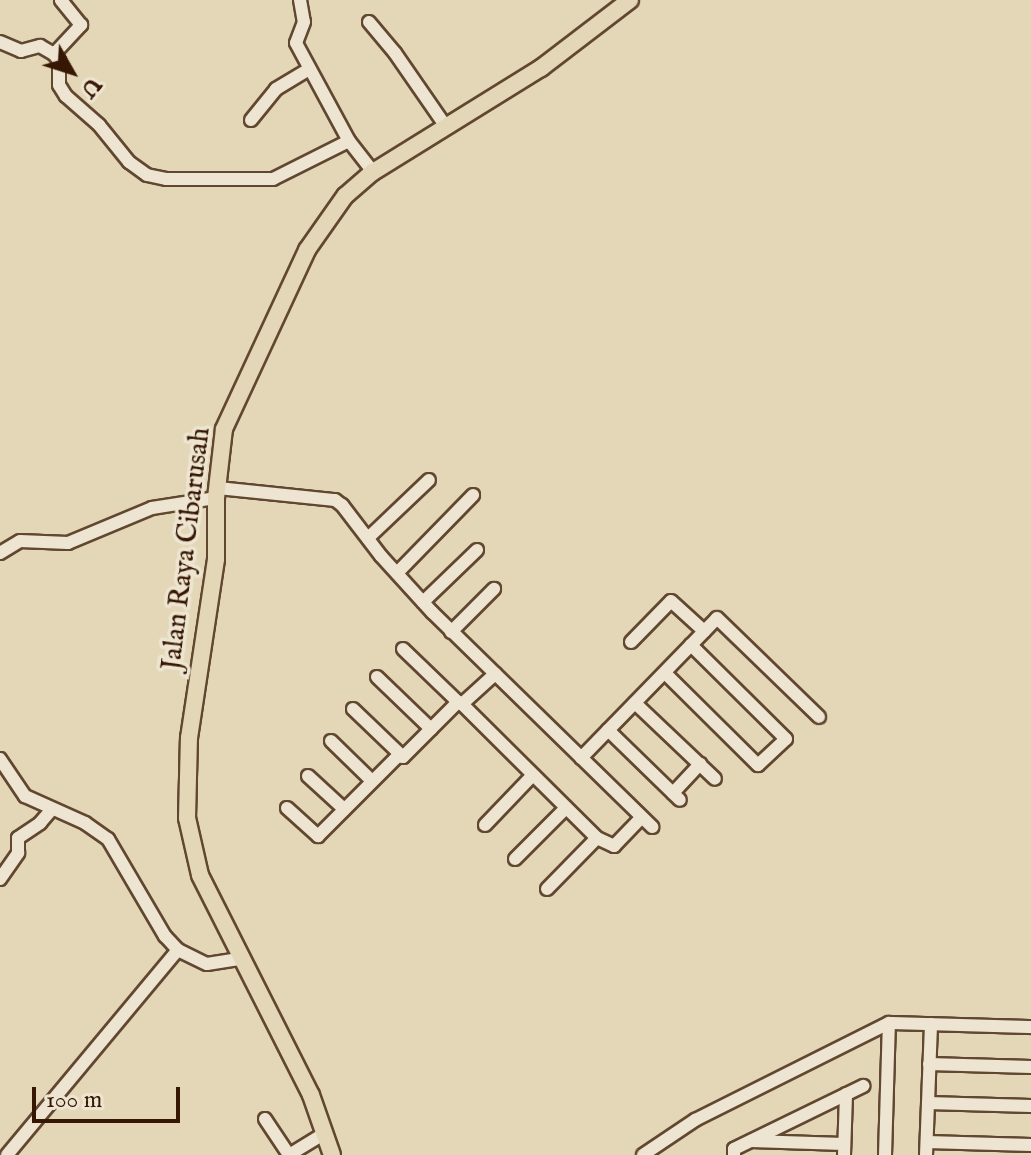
<!DOCTYPE html>
<style>
body{margin:0}
#map{position:relative;width:1031px;height:1155px;overflow:hidden;background:#e4d7b8;font-family:"IM FELL English",serif}
div>[style]{position:absolute}
[style*='--x']{left:calc(var(--x)*1px);top:calc(var(--y)*1px);width:calc(var(--w)*1px);rotate:calc(var(--a)*1deg)}
.roads{filter:drop-shadow(2px 0 #624730) drop-shadow(-2px 0 #624730) drop-shadow(0 2px #624730) drop-shadow(0 -2px #624730)}
.minor>*{height:12px;margin:-6px;padding:0 6px;transform-origin:6px;border-radius:6px;background:#ede5d1}
.major>*{height:16px;margin:-8px;padding:0 8px;transform-origin:8px;border-radius:8px;background:#e4d7b8}
span{translate:-50% -50%;white-space:nowrap;text-align:center;line-height:1.15;-webkit-text-stroke:7px #ede5d1;paint-order:stroke}
.street-label{font-size:28px;color:#361703}
.north{position:absolute;left:32px;top:32px;width:80px;height:80px;-webkit-text-stroke:6px #ede5d1;paint-order:stroke;rotate:129deg;font-size:22px;font-weight:700;line-height:32px;text-align:center;color:#361703}
.north::after{content:'';display:block;margin:auto;width:28px;height:36px;background:#361703;clip-path:polygon(50% 0,100% 100%,50% 72%,0 100%)}
.scale{position:absolute;left:32px;top:1087px;width:148px;height:36px;box-sizing:border-box;border:4px solid #361703;border-top:0;padding-left:10px;font-size:24px;line-height:28px;white-space:nowrap;color:#361703;-webkit-text-stroke:6px #ede5d1;paint-order:stroke}
</style>
<div id="map">
<div class="roads">
<div class="minor">
<div style="--x:300;--y:0;--w:22;--a:80"></div>
<div style="--x:304;--y:22;--w:22;--a:111"></div>
<div style="--x:296;--y:43;--w:111;--a:61.6"></div>
<div style="--x:349;--y:141;--w:39;--a:52"></div>
<div style="--x:369;--y:22;--w:40;--a:50"></div>
<div style="--x:395;--y:53;--w:91;--a:55.3"></div>
<div style="--x:0;--y:42;--w:23;--a:23"></div>
<div style="--x:21;--y:51;--w:20;--a:-15"></div>
<div style="--x:40;--y:46;--w:16;--a:30"></div>
<div style="--x:54;--y:54;--w:9;--a:54"></div>
<div style="--x:59;--y:61;--w:24;--a:90"></div>
<div style="--x:59;--y:85;--w:13;--a:58"></div>
<div style="--x:66;--y:96;--w:44;--a:41.3"></div>
<div style="--x:99;--y:125;--w:48;--a:51"></div>
<div style="--x:129;--y:162;--w:22;--a:36"></div>
<div style="--x:147;--y:175;--w:19;--a:12"></div>
<div style="--x:166;--y:179;--w:107;--a:0"></div>
<div style="--x:273;--y:179;--w:85;--a:-26.6"></div>
<div style="--x:54;--y:54;--w:40;--a:-47"></div>
<div style="--x:81;--y:25;--w:32;--a:-129"></div>
<div style="--x:251;--y:120;--w:40;--a:-51"></div>
<div style="--x:276;--y:89;--w:39;--a:-31"></div>
<div style="--x:218;--y:488;--w:118;--a:5.9"></div>
<div style="--x:335;--y:500;--w:9;--a:36"></div>
<div style="--x:342;--y:505;--w:64;--a:52.6"></div>
<div style="--x:381;--y:556;--w:76;--a:47.7"></div>
<div style="--x:432;--y:612;--w:308;--a:44.3"></div>
<div style="--x:368;--y:538;--w:84;--a:-43.6"></div>
<div style="--x:0;--y:553;--w:23;--a:-31"></div>
<div style="--x:20;--y:541;--w:48;--a:2.4"></div>
<div style="--x:68;--y:543;--w:91;--a:-22.6"></div>
<div style="--x:152;--y:508;--w:65;--a:-8.9"></div>
<div style="--x:397;--y:573;--w:109;--a:-45.7"></div>
<div style="--x:423;--y:602;--w:75;--a:-43.9"></div>
<div style="--x:451;--y:632;--w:61;--a:-45"></div>
<div style="--x:631;--y:642;--w:57;--a:-45.7"></div>
<div style="--x:671;--y:601;--w:45;--a:42.3"></div>
<div style="--x:403;--y:649;--w:76;--a:43.9"></div>
<div style="--x:665;--y:673;--w:131;--a:44.7"></div>
<div style="--x:758;--y:765;--w:38;--a:-43"></div>
<div style="--x:786;--y:739;--w:134;--a:-135.3"></div>
<div style="--x:377;--y:677;--w:75;--a:43.9"></div>
<div style="--x:635;--y:703;--w:110;--a:43.5"></div>
<div style="--x:462;--y:704;--w:190;--a:44.8"></div>
<div style="--x:597;--y:838;--w:19;--a:25"></div>
<div style="--x:614;--y:846;--w:37;--a:-46"></div>
<div style="--x:353;--y:709;--w:69;--a:43.8"></div>
<div style="--x:608;--y:730;--w:100;--a:44.2"></div>
<div style="--x:331;--y:741;--w:57;--a:44.3"></div>
<div style="--x:581;--y:758;--w:195;--a:-45.8"></div>
<div style="--x:717;--y:618;--w:142;--a:44.1"></div>
<div style="--x:0;--y:759;--w:45;--a:56"></div>
<div style="--x:25;--y:796;--w:66;--a:24.2"></div>
<div style="--x:85;--y:823;--w:28;--a:35"></div>
<div style="--x:108;--y:839;--w:113;--a:59.6"></div>
<div style="--x:165;--y:936;--w:19;--a:47"></div>
<div style="--x:178;--y:950;--w:32;--a:26"></div>
<div style="--x:207;--y:964;--w:37;--a:-9"></div>
<div style="--x:308;--y:776;--w:49;--a:42.5"></div>
<div style="--x:673;--y:793;--w:40;--a:-47"></div>
<div style="--x:287;--y:808;--w:42;--a:42.1"></div>
<div style="--x:318;--y:836;--w:113;--a:-45"></div>
<div style="--x:398;--y:756;--w:5;--a:11"></div>
<div style="--x:403;--y:757;--w:78;--a:-45"></div>
<div style="--x:458;--y:702;--w:4;--a:27"></div>
<div style="--x:462;--y:704;--w:45;--a:-42.3"></div>
<div style="--x:485;--y:825;--w:69;--a:-46.2"></div>
<div style="--x:515;--y:859;--w:72;--a:-45"></div>
<div style="--x:0;--y:879;--w:32;--a:-55"></div>
<div style="--x:18;--y:853;--w:15;--a:-90"></div>
<div style="--x:18;--y:838;--w:27;--a:-34"></div>
<div style="--x:40;--y:823;--w:18;--a:-49"></div>
<div style="--x:547;--y:889;--w:71;--a:-45.6"></div>
<div style="--x:929;--y:1064;--w:102;--a:1.7"></div>
<div style="--x:928;--y:1103;--w:103;--a:1.7"></div>
<div style="--x:265;--y:1119;--w:43;--a:56.3"></div>
<div style="--x:751;--y:1141;--w:93;--a:1.8"></div>
<div style="--x:927;--y:1142;--w:104;--a:1.7"></div>
<div style="--x:7;--y:1155;--w:267;--a:-50.2"></div>
<div style="--x:289;--y:1155;--w:42;--a:-31.4"></div>
<div style="--x:643;--y:1155;--w:63;--a:-33.9"></div>
<div style="--x:695;--y:1120;--w:217;--a:-26.6"></div>
<div style="--x:889;--y:1023;--w:142;--a:1.6"></div>
<div style="--x:734;--y:1155;--w:6;--a:-90"></div>
<div style="--x:734;--y:1149;--w:144;--a:-26"></div>
<div style="--x:844;--y:1155;--w:61;--a:-88.1"></div>
<div style="--x:885;--y:1155;--w:132;--a:-88.3"></div>
<div style="--x:926;--y:1155;--w:131;--a:-87.8"></div>
</div>
<div class="major">
<div style="--x:332;--y:1155;--w:64;--a:-109.3"></div>
<div style="--x:311;--y:1095;--w:246;--a:-116.8"></div>
<div style="--x:200;--y:875;--w:58;--a:-102.8"></div>
<div style="--x:187;--y:818;--w:80;--a:-88.6"></div>
<div style="--x:189;--y:738;--w:181;--a:-81.4"></div>
<div style="--x:216;--y:559;--w:61;--a:-90"></div>
<div style="--x:216;--y:498;--w:69;--a:-83.4"></div>
<div style="--x:224;--y:429;--w:197;--a:-65.1"></div>
<div style="--x:307;--y:250;--w:66;--a:-54.9"></div>
<div style="--x:345;--y:196;--w:37;--a:-41"></div>
<div style="--x:373;--y:172;--w:198;--a:-31.8"></div>
<div style="--x:541;--y:68;--w:112;--a:-37.4"></div>
</div>
</div>
<div class="street-label">
<span style="left:187px;top:549px;rotate:-83deg">Jalan Raya Cibarusah</span>
</div>
<div class="north">U</div>
<div class="scale">100 m</div>
</div>
